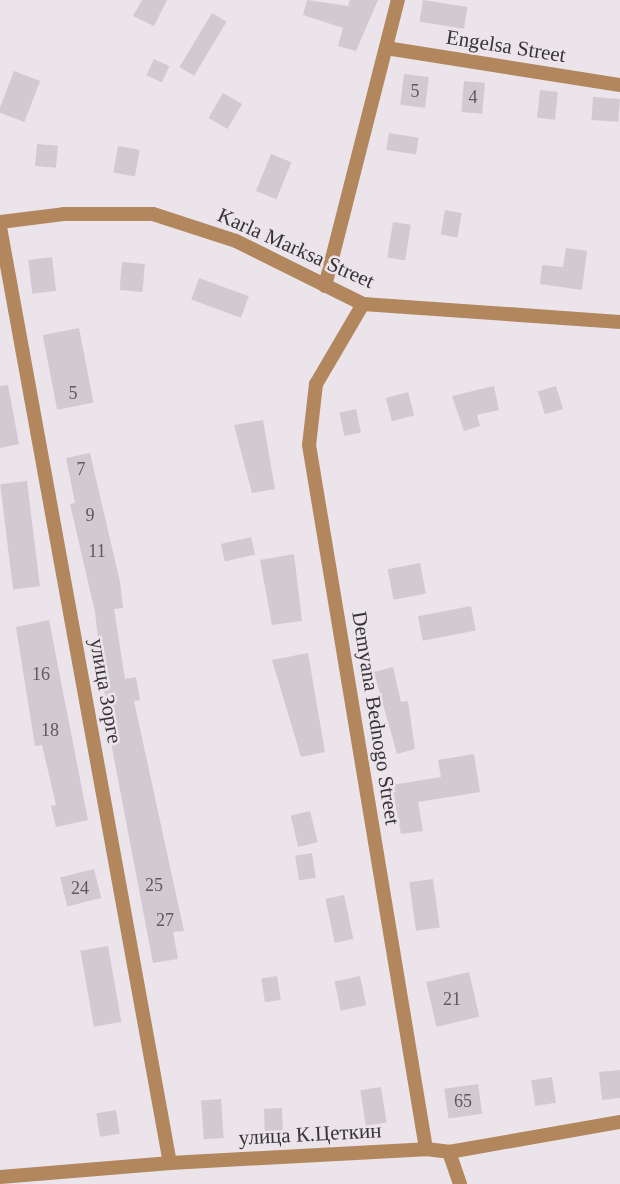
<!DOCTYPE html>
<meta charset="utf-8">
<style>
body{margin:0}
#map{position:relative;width:620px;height:1184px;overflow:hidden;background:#ebe4ea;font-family:"Times New Roman",serif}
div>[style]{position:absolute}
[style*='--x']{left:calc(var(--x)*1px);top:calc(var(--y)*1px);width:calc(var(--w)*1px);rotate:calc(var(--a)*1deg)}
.building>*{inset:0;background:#d1cad0;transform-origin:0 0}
.street>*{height:14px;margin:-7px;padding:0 7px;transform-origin:7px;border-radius:7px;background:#b2875d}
span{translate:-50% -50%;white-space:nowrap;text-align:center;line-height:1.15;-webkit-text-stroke:5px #ebe4ea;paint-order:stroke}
.number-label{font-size:18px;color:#5e5a5d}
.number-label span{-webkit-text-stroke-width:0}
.street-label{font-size:21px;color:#373437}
</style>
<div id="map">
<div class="building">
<div style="clip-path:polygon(142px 0,167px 0,154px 26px,133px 16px)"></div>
<div style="clip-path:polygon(307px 0,348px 6px,350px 0,378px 0,356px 51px,338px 46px,343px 28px,303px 15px)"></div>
<div style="left:423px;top:0;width:45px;height:22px;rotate:9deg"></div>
<div style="left:212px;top:13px;width:17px;height:63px;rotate:31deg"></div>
<div style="left:154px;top:59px;width:17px;height:18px;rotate:25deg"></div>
<div style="left:14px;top:71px;width:28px;height:44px;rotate:21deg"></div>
<div style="left:404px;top:74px;width:25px;height:31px;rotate:7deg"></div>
<div style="left:464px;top:81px;width:21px;height:31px;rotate:5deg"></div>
<div style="left:540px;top:90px;width:18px;height:28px;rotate:6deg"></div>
<div style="left:223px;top:93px;width:22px;height:29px;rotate:30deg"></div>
<div style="left:593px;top:97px;width:27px;height:23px;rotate:4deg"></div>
<div style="left:389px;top:133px;width:30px;height:17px;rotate:9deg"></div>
<div style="left:37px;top:144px;width:21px;height:22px;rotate:5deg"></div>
<div style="left:118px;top:146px;width:22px;height:27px;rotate:10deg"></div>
<div style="left:271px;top:154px;width:22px;height:40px;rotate:22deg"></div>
<div style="left:445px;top:210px;width:17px;height:25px;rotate:10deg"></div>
<div style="left:393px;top:222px;width:18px;height:36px;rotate:9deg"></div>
<div style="clip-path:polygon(566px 248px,587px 251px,582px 290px,540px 284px,542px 265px,563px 267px)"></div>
<div style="left:52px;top:257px;width:34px;height:24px;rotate:83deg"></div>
<div style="left:122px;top:262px;width:23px;height:28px;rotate:5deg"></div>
<div style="left:199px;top:278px;width:53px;height:23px;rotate:20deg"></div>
<div style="left:79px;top:328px;width:76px;height:37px;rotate:79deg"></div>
<div style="clip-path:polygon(8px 385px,19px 444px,0 448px,0 386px)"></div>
<div style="clip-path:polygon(494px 386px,499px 410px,477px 415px,480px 426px,464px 431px,452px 396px)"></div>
<div style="left:556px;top:386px;width:24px;height:19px;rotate:73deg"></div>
<div style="left:408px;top:392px;width:24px;height:23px;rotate:75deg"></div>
<div style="left:356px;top:409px;width:24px;height:17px;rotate:78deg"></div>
<div style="clip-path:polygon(263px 420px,275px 489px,252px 493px,234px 425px)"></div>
<div style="clip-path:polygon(90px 453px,120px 582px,123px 608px,114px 609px,125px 679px,136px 677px,140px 700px,134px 701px,184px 931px,173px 932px,178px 959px,153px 963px,109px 732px,95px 612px,70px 504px,75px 503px,66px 458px)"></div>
<div style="left:27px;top:481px;width:106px;height:27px;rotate:83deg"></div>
<div style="left:251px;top:537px;width:18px;height:31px;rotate:77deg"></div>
<div style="clip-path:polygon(294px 554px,302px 621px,272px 625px,260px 560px)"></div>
<div style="left:420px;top:563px;width:31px;height:33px;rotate:79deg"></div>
<div style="left:471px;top:606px;width:25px;height:54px;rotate:79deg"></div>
<div style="clip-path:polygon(49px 620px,88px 820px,56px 827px,51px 806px,56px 805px,42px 745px,35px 746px,16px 627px)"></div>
<div style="clip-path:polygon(308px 653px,325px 752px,301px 757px,272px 660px)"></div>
<div style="clip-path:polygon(393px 667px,401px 702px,408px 701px,415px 749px,397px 754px,374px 672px)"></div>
<div style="clip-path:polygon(474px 754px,480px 792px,418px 802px,423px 831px,401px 834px,392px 785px,441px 777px,438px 760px)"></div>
<div style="left:310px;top:811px;width:32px;height:20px;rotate:76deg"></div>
<div style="left:312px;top:853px;width:25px;height:17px;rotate:81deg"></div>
<div style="left:94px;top:869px;width:30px;height:35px;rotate:76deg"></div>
<div style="left:433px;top:879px;width:49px;height:24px;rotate:82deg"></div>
<div style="left:344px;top:895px;width:45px;height:19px;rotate:78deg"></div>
<div style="left:108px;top:946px;width:77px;height:28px;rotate:80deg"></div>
<div style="left:469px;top:972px;width:46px;height:44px;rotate:77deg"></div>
<div style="left:277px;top:976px;width:24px;height:16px;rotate:81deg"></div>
<div style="left:360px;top:976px;width:30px;height:26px;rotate:78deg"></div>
<div style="clip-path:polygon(620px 1070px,620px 1098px,602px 1100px,599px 1072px)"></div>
<div style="left:552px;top:1077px;width:26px;height:21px;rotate:81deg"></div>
<div style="left:478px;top:1084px;width:30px;height:34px;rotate:82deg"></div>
<div style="left:381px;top:1087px;width:36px;height:21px;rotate:81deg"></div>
<div style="left:221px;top:1099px;width:39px;height:20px;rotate:86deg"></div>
<div style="left:282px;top:1108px;width:25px;height:18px;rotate:88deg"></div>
<div style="left:116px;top:1110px;width:24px;height:20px;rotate:81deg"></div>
</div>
<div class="street">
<div style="--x:386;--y:48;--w:237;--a:9"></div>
<div style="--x:0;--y:222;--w:64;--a:-7.1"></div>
<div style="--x:64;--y:214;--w:89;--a:0"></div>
<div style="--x:153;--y:214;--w:87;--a:18"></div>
<div style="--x:236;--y:241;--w:142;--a:26.4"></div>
<div style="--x:363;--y:304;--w:258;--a:4"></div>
<div style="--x:0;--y:227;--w:951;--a:79.71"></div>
<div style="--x:325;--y:286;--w:295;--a:-75.7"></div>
<div style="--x:363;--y:304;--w:93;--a:120.4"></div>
<div style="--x:316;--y:384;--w:61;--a:96.5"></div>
<div style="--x:309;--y:445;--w:714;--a:80.56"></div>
<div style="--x:449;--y:1152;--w:34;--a:71"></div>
<div style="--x:0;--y:1177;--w:171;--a:-4.7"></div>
<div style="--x:170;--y:1163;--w:256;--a:-3.1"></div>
<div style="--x:426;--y:1149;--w:23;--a:7"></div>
<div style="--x:449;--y:1152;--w:174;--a:-10"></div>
</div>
<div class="number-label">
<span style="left:415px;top:91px">5</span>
<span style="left:473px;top:97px">4</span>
<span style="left:73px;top:393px">5</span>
<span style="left:81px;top:469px">7</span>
<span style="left:90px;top:515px">9</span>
<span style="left:97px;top:551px">11</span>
<span style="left:41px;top:674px">16</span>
<span style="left:50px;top:730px">18</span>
<span style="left:154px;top:885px">25</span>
<span style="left:80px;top:888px">24</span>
<span style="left:165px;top:920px">27</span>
<span style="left:452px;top:999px">21</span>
<span style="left:463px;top:1101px">65</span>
</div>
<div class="street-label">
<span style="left:506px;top:46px;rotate:9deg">Engelsa Street</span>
<span style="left:296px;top:248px;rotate:24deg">Karla Marksa Street</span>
<span style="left:106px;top:691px;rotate:80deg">улица Зорге</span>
<span style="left:376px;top:718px;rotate:81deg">Demyana Bednogo Street</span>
<span style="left:310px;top:1134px;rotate:-3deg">улица К.Цеткин</span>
</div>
</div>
